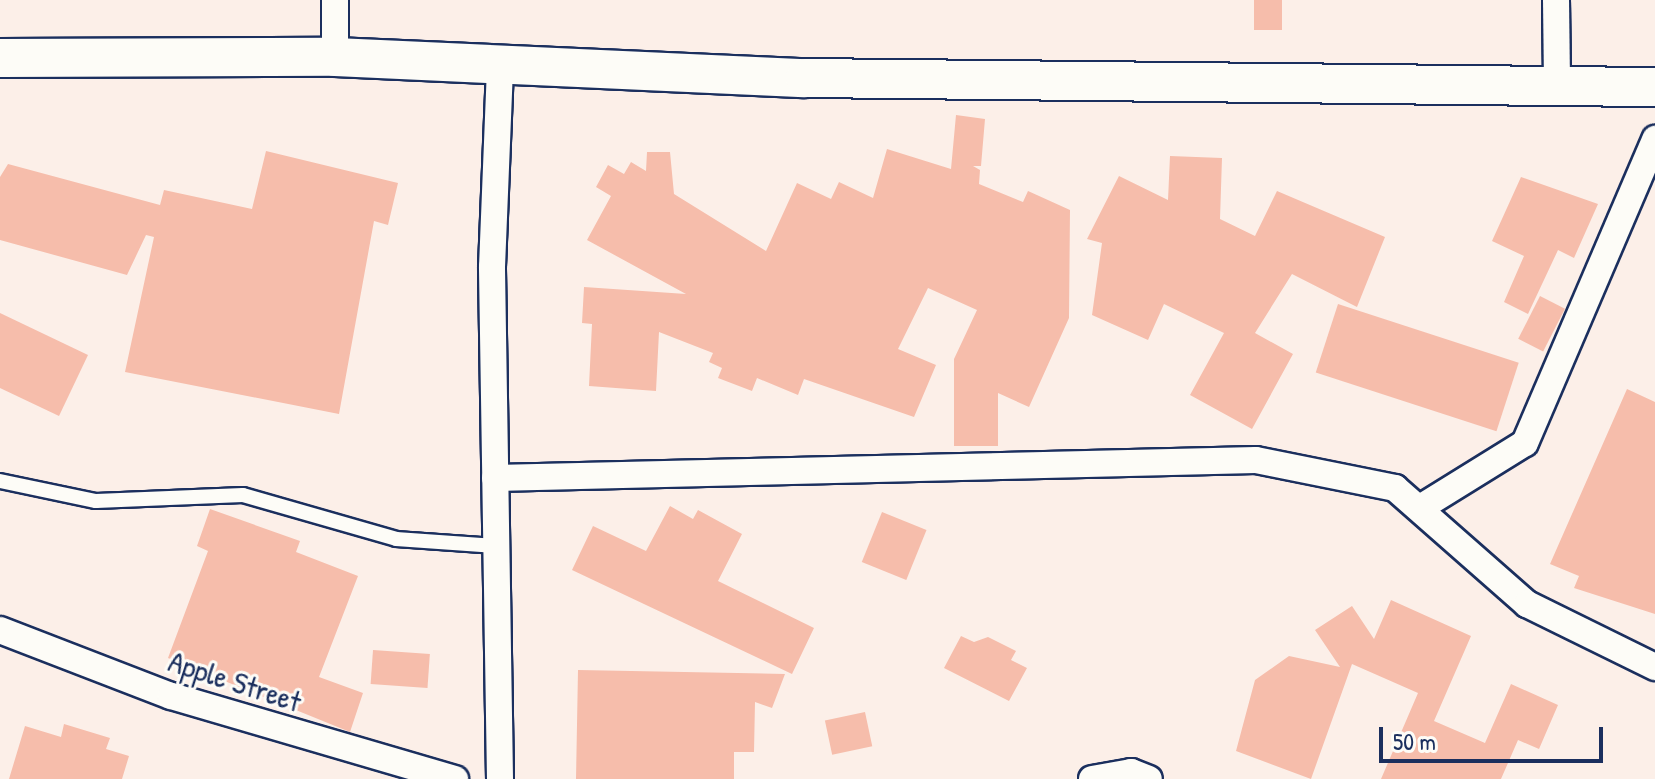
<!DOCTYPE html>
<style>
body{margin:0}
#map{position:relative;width:1655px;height:779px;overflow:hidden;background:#fcefe8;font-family:"Patrick Hand",sans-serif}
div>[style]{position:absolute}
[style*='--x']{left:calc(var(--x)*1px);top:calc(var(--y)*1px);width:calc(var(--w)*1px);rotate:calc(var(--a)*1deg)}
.building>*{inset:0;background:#f6bdab;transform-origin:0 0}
.roads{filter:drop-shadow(2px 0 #1b2f5e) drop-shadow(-2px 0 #1b2f5e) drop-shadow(0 2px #1b2f5e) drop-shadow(0 -2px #1b2f5e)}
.lane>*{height:14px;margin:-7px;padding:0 7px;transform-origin:7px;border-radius:7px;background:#fdfcf7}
.street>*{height:26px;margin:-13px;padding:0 13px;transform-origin:13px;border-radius:13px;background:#fdfcf7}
.secondary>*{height:38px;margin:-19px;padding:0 19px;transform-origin:19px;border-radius:19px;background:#fdfcf7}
span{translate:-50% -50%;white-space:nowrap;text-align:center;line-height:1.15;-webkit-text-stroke:6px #fdfcf7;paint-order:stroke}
.street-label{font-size:30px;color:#1b2f5e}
.scale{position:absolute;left:1379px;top:727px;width:224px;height:36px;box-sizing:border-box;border:4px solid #1b2f5e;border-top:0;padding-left:10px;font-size:24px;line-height:28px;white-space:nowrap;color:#1b2f5e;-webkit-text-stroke:6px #fdfcf7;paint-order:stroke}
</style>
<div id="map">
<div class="building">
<div style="left:1254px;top:0;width:28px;height:30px"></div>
<div style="clip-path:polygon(956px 115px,985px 119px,981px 166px,973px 166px,980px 170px,979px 184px,1023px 202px,1028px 191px,1070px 210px,1069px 318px,1029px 407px,998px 393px,998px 446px,954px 446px,954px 359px,977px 310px,928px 288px,898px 349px,936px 365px,914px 417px,804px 379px,798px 395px,757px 378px,752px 391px,718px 378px,722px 368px,709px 362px,713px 353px,659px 332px,656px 391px,589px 386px,592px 324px,582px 323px,584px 287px,686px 294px,587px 240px,611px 196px,596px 187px,608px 165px,624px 174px,631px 162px,646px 171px,647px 152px,670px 152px,674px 194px,766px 251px,797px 183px,831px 199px,839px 182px,873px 198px,887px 149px,951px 169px)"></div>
<div style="clip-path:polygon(266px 151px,398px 183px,388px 225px,374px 221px,339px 414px,125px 372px,154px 237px,146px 235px,127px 275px,0 240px,0 177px,8px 164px,160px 205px,164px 190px,252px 209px)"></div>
<div style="clip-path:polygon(1170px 156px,1222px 158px,1220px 219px,1255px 236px,1277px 191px,1385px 237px,1357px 307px,1292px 274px,1255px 333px,1293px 354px,1252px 429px,1190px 395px,1224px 333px,1164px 304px,1148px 340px,1092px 315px,1102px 243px,1087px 239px,1119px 176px,1168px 200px)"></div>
<div style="clip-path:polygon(1521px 177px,1598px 204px,1574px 258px,1558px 250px,1528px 314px,1504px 302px,1524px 256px,1492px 241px)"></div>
<div style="left:1540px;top:296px;width:28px;height:48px;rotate:27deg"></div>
<div style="left:1338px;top:304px;width:190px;height:72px;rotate:18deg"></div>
<div style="clip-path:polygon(0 313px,88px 355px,59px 416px,0 388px)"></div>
<div style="clip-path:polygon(1627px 389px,1655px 402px,1655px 614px,1574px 588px,1579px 576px,1550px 564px)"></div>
<div style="clip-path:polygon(670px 506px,693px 519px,698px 510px,742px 534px,718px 581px,814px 628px,792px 674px,572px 570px,593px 526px,646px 551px)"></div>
<div style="clip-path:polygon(210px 509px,300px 541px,296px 552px,358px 576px,319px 677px,363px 693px,350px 732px,168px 658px,208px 551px,197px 546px)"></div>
<div style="left:882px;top:512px;width:48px;height:54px;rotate:22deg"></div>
<div style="clip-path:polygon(1391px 600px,1471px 636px,1434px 721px,1485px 743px,1511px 684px,1558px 705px,1539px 749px,1518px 740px,1501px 779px,1381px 779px,1418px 693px,1352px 664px,1311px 779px,1236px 751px,1255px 680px,1289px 656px,1340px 667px,1315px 630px,1352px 606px,1374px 639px)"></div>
<div style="clip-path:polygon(961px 636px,974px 642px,988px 637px,1016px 651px,1011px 660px,1027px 668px,1009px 701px,944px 668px)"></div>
<div style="left:373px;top:650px;width:57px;height:34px;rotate:4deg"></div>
<div style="clip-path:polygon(578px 670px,785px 674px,772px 708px,755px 702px,754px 752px,734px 752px,734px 779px,576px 779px)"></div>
<div style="left:865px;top:712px;width:35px;height:41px;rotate:78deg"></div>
<div style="clip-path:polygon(64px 724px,110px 738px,106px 749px,129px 756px,122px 779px,9px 779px,25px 726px,61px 737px)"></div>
</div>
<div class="roads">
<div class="lane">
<div style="--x:0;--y:481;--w:98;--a:11.8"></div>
<div style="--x:96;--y:501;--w:147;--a:-2.3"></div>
<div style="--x:243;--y:495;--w:159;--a:16"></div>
<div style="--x:396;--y:539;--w:100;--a:4"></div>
</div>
<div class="street">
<div style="--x:335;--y:0;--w:57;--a:90"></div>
<div style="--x:1556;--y:0;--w:86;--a:89.3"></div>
<div style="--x:495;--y:478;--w:761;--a:-1.35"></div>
<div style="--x:1256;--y:460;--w:142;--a:11.4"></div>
<div style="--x:1395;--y:488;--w:176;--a:41.3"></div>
<div style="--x:1527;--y:604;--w:143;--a:26.2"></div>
<div style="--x:1420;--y:508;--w:123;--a:-31.8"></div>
<div style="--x:1525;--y:443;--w:331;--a:-66.8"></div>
<div style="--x:0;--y:630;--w:183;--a:21.1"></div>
<div style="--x:171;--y:696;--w:296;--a:16.3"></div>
<div style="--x:500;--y:779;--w:512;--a:-90.9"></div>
<div style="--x:492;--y:267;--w:201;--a:-87.7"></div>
<div style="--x:1092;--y:779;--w:40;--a:-10"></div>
<div style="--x:1131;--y:772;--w:19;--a:21"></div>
</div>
<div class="secondary">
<div style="--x:0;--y:58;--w:335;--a:-0.2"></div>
<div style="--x:335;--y:57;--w:470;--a:2.6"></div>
<div style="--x:805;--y:78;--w:850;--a:0.61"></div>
</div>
</div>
<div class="street-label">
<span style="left:235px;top:681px;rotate:18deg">Apple Street</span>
</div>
<div class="scale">50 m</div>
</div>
